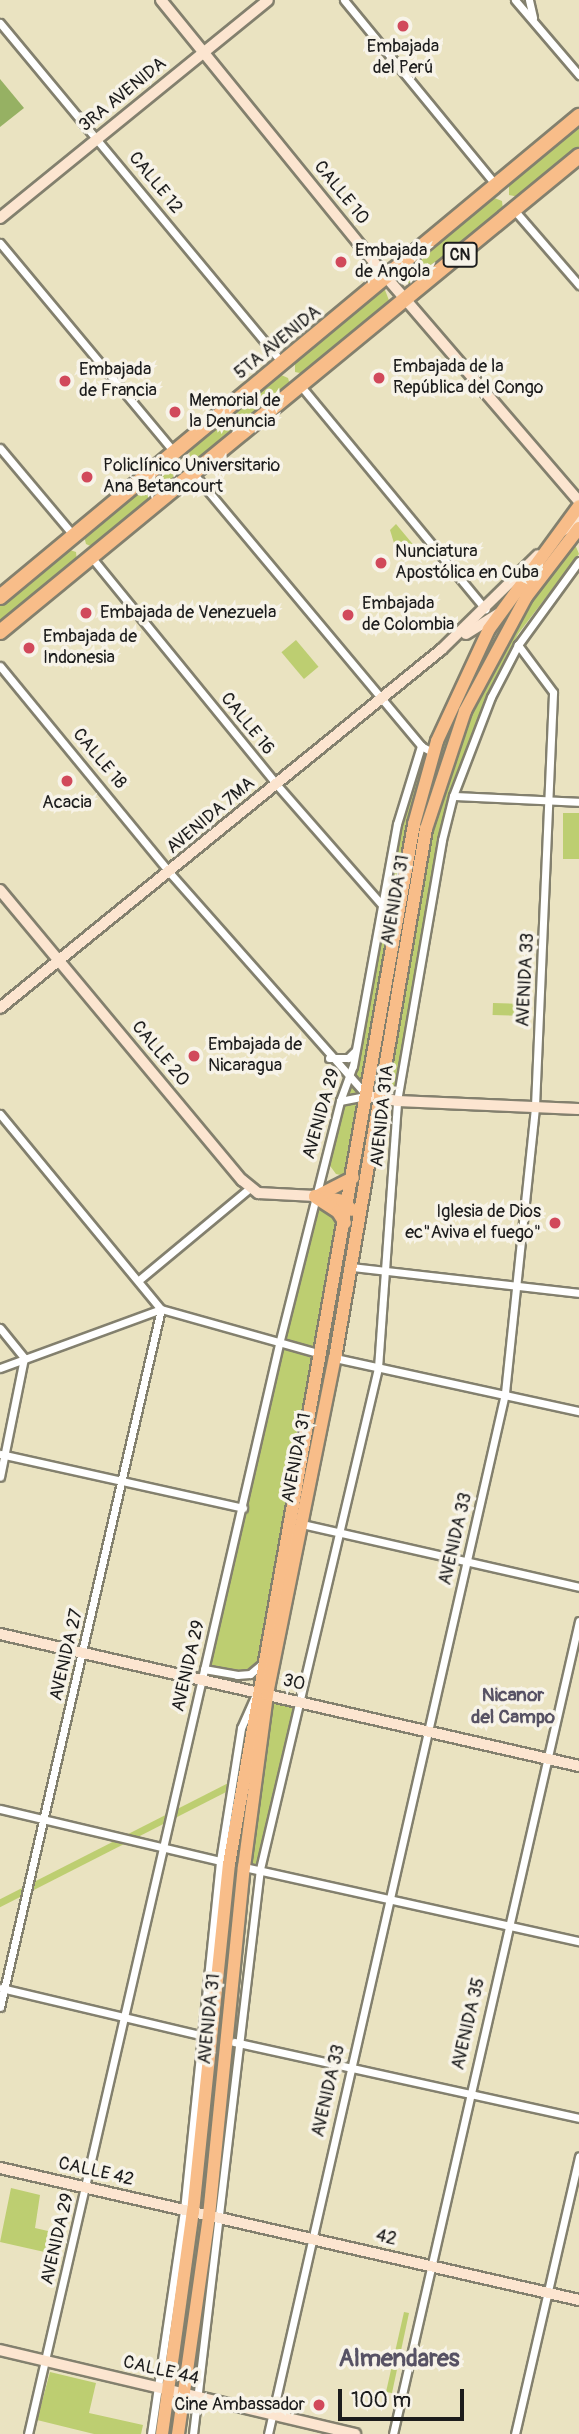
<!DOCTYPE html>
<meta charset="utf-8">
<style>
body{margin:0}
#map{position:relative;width:579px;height:2434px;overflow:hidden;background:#eae3c1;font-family:Pangolin,sans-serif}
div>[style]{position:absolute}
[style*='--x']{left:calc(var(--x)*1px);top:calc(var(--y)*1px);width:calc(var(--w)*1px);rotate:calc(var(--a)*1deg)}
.green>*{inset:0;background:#bdce71;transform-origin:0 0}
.forest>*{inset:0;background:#96b163}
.roads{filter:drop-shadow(2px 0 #83806e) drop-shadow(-2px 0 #83806e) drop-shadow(0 2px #83806e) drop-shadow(0 -2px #83806e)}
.street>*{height:7px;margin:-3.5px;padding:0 3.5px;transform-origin:3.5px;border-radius:3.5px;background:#fff}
.secondary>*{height:10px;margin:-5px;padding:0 5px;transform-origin:5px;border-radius:5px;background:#fce5d0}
.primary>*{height:12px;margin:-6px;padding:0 6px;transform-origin:6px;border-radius:6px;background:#f8bd89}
.highway>*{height:14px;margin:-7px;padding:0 7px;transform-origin:7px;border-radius:7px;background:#f8bd89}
.dots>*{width:19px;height:19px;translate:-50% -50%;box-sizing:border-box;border:4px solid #f7f3e8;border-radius:50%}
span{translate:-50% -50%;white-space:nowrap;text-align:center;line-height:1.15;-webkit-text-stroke:7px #f7f3e8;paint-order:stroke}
.shield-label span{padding:2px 5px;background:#f7f3e8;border:2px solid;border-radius:5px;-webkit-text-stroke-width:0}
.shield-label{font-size:16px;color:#1c1c1c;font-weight:700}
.poi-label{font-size:18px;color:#1c1c1c}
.left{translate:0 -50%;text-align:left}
.right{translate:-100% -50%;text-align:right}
.street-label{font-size:18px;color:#1c1c1c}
.neighbourhood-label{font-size:19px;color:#575264;font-weight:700}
.district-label{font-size:24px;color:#575264;font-weight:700}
.scale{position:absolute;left:338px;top:2389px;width:126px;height:32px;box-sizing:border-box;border:4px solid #1c1c1c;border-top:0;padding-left:9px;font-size:21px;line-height:24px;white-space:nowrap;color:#1c1c1c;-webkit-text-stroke:5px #f7f3e8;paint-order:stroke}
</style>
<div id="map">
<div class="green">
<div style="clip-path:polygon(579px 125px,579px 147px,519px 197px,509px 195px,509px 184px)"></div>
<div style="clip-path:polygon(492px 197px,502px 201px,503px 210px,414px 285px,408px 283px,405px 269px)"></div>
<div style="clip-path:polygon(380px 290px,385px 290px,390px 303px,305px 374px,295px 372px,295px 361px)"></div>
<div style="clip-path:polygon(279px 374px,288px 378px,290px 385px,198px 459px,190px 459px,189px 448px)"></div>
<div style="clip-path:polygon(172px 464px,181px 466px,181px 474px,95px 548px,86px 544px,84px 536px)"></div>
<div style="clip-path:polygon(396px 524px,416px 548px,409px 552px,394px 543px,390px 530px)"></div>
<div style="clip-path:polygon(574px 542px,579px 554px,518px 634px,491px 690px,450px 795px,393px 1098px,384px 1096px,432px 832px,450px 769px,470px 714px,514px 629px)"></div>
<div style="clip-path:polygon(67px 549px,76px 552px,77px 562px,0 626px,0 605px)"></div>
<div style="clip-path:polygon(510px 611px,465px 698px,429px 801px,372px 1093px,419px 826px,441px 747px,461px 696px)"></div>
<div style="left:296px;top:640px;width:35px;height:19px;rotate:50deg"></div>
<div style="clip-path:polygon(421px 746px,434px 753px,353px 1178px,336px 1174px,325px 1159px,353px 1066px,397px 824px)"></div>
<div style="left:563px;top:813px;width:16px;height:46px"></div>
<div style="left:493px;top:1003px;width:29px;height:12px;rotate:2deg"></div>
<div style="clip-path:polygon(371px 1100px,374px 1100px,356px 1211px,353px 1208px)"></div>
<div style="clip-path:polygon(315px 1196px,342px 1201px,262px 1664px,245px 1670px,204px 1669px)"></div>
<div style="clip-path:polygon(352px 1216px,354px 1220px,288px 1572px,296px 1509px)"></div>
<div style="clip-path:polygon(267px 1694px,302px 1703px,260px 1867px,244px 1867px)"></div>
<div style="left:248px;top:1773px;width:7px;height:434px;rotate:63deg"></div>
<div style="clip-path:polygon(11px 2188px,40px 2195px,35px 2228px,61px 2234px,58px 2255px,0 2242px)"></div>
<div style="clip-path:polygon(197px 2224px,201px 2224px,181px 2381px,179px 2380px)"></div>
<div style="clip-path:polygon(404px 2312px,409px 2313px,392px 2393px,386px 2392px)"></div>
<div style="clip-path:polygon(50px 2372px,96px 2383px,89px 2413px,143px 2425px,141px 2434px,94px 2434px,37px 2420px)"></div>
</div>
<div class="forest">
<div style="clip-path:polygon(0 79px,24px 108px,0 127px)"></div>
</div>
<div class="roads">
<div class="street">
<div style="--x:344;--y:0;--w:239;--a:50.6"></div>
<div style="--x:515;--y:0;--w:99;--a:49.5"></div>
<div style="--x:529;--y:0;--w:18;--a:77"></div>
<div style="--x:0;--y:23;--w:442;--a:50.3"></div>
<div style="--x:515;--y:211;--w:98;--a:49.1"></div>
<div style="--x:0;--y:243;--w:272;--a:50.2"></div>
<div style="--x:300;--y:385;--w:291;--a:50.4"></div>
<div style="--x:0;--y:448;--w:115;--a:49.9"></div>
<div style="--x:193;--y:473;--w:356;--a:50.1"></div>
<div style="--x:421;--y:746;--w:15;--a:28"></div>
<div style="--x:92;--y:558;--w:293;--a:50.8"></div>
<div style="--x:277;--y:785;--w:161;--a:48.8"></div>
<div style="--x:0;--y:666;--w:268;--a:50.6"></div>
<div style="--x:170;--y:873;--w:298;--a:48.5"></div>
<div style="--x:453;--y:796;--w:126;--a:2.7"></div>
<div style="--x:329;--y:1058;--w:19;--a:0"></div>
<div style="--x:348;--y:1058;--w:10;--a:-45"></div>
<div style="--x:340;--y:1101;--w:26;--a:-11"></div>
<div style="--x:0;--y:1114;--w:253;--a:50.5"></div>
<div style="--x:161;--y:1309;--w:166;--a:15.7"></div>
<div style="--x:352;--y:1267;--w:228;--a:6.5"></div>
<div style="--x:139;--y:1280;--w:144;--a:-39.7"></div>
<div style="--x:0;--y:1328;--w:38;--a:51"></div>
<div style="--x:24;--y:1358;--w:121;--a:101.4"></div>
<div style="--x:335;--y:1358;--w:250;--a:12.3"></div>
<div style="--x:0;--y:1368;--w:171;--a:-20.1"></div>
<div style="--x:0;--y:1454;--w:249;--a:12.5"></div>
<div style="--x:302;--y:1524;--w:284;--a:12.8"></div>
<div style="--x:204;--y:1669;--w:34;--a:10"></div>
<div style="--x:237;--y:1675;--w:13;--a:-4"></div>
<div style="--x:250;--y:1674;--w:16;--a:-40"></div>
<div style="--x:0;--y:1809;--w:230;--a:13.3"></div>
<div style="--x:244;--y:1867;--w:343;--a:12.5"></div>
<div style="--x:1;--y:1988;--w:209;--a:13.3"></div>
<div style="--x:0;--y:2007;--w:716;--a:-77.01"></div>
<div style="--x:234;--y:2042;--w:353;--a:12.4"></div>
<div style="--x:28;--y:2434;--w:1119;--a:-77.03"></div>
<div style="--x:279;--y:1344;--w:251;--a:-75.9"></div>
<div style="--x:340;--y:1101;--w:37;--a:-70"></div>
<div style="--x:353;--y:1066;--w:246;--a:-79.7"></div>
<div style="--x:397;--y:824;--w:82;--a:-72.9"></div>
<div style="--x:151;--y:2434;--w:226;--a:-81.6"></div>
<div style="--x:184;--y:2210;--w:351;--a:-84.1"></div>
<div style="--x:220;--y:1861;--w:135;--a:-81"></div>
<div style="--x:241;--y:1728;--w:35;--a:-66"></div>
<div style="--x:193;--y:2434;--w:569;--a:-83.24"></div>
<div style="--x:260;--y:1869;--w:515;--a:-76.75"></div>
<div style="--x:378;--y:1368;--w:268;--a:-85.9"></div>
<div style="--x:397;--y:1101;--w:265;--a:-80.2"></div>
<div style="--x:442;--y:840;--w:45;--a:-76"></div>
<div style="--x:453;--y:796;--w:106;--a:-69"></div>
<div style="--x:491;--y:697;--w:59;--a:-62.6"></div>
<div style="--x:518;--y:645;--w:104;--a:-54"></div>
<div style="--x:268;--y:2434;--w:1068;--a:-77.17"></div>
<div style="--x:505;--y:1393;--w:289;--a:-84"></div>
<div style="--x:535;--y:1106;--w:414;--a:-87.5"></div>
<div style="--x:553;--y:692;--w:59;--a:-126.7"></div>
<div style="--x:393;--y:2434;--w:834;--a:-77.11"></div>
<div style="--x:515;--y:2434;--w:285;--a:-77"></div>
</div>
<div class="secondary">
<div style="--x:161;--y:0;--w:358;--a:50.9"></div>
<div style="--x:387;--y:278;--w:294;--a:49.3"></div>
<div style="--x:0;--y:218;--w:345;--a:-39.1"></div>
<div style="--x:562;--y:531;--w:20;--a:-33"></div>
<div style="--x:466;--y:634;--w:39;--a:-32"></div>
<div style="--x:0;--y:890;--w:378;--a:50.2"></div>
<div style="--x:242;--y:1180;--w:21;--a:39"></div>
<div style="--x:258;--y:1193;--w:57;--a:3"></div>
<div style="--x:0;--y:1008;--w:569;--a:-39.08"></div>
<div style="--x:442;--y:649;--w:134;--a:-44.4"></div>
<div style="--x:367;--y:1096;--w:30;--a:9"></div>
<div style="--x:397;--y:1101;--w:182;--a:2.5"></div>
<div style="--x:0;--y:1634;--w:594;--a:12.84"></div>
<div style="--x:0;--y:2168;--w:594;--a:12.84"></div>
<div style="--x:0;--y:2350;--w:365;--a:13.3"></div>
</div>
<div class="primary">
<div style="--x:319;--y:1195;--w:38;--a:-27"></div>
<div style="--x:315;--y:1196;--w:27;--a:10"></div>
<div style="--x:342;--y:1201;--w:13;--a:42"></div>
<div style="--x:315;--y:1197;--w:27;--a:33"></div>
<div style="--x:338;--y:1212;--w:13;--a:58"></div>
<div style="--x:162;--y:2434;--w:224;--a:-82.1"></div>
<div style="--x:193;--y:2212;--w:350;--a:-84.1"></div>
<div style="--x:229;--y:1864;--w:1056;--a:-79.91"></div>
<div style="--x:414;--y:824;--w:86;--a:-74.5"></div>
<div style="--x:437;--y:741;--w:123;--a:-65.1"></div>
<div style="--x:489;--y:629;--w:152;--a:-53.8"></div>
<div style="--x:178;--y:2434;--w:220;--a:-81.9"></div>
<div style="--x:209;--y:2216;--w:351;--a:-84.3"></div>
<div style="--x:244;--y:1867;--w:175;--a:-82.4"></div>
<div style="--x:267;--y:1694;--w:343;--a:-78.6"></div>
<div style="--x:335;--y:1358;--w:537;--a:-80.24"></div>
<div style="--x:426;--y:829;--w:124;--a:-71.7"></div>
<div style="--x:465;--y:711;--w:129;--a:-61.8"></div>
<div style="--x:526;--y:597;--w:87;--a:-52.5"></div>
</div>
<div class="highway">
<div style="--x:0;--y:597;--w:753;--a:-39.72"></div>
<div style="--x:0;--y:632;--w:750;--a:-39.42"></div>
</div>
</div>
<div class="dots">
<div style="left:403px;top:26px;background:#d1495b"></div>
<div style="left:341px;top:262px;background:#d1495b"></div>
<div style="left:379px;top:378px;background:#d1495b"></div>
<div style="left:65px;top:381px;background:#d1495b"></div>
<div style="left:175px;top:412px;background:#d1495b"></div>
<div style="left:87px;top:477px;background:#d1495b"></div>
<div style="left:381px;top:563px;background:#d1495b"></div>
<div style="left:86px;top:613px;background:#d1495b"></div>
<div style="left:348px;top:615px;background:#d1495b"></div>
<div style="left:29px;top:648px;background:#d1495b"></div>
<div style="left:67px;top:781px;background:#d1495b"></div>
<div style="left:194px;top:1056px;background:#d1495b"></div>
<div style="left:555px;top:1223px;background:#d1495b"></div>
<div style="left:319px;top:2405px;background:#d1495b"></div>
</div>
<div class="shield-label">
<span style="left:460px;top:255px">CN</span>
</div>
<div class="poi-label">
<span style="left:403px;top:58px">Embajada<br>del Perú</span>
<span class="left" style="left:355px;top:262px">Embajada<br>de Angola</span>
<span class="left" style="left:393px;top:378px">Embajada de la<br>República del Congo</span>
<span class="left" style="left:79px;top:381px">Embajada<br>de Francia</span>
<span class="left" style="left:189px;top:412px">Memorial de<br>la Denuncia</span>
<span class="left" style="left:103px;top:477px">Policlínico Universitario<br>Ana Betancourt</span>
<span class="left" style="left:395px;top:563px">Nunciatura<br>Apostólica en Cuba</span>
<span class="left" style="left:362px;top:615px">Embajada<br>de Colombia</span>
<span class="left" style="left:100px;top:613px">Embajada de Venezuela</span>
<span class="left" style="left:43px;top:648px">Embajada de<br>Indonesia</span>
<span style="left:67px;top:803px">Acacia</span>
<span class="left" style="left:208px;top:1056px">Embajada de<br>Nicaragua</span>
<span class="right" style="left:541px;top:1223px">Iglesia de Dios<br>ec"Aviva el fuego"</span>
<span class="right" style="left:305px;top:2405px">Cine Ambassador</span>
</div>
<div class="street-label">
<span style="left:123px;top:95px;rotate:-39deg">3RA AVENIDA</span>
<span style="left:155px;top:183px;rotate:51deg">CALLE 12</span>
<span style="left:341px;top:193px;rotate:51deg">CALLE 10</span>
<span style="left:278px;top:343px;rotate:-39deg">5TA AVENIDA</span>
<span style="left:247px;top:724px;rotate:51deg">CALLE 16</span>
<span style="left:99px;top:759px;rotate:50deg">CALLE 18</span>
<span style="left:211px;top:816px;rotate:-40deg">AVENIDA 7MA</span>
<span style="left:396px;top:900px;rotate:-80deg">AVENIDA 31</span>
<span style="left:526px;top:980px;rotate:-87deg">AVENIDA 33</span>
<span style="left:160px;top:1054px;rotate:50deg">CALLE 20</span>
<span style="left:322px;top:1114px;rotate:-74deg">AVENIDA 29</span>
<span style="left:383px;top:1116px;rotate:-84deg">AVENIDA 31A</span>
<span style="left:297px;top:1458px;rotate:-79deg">AVENIDA 31</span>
<span style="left:456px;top:1539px;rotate:-77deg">AVENIDA 33</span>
<span style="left:67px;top:1655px;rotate:-77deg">AVENIDA 27</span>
<span style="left:189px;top:1666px;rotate:-77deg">AVENIDA 29</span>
<span style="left:294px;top:1683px;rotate:13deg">30</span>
<span style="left:210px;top:2019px;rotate:-84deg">AVENIDA 31</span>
<span style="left:469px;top:2024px;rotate:-77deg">AVENIDA 35</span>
<span style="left:329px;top:2091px;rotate:-77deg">AVENIDA 33</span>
<span style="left:96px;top:2172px;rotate:13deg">CALLE 42</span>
<span style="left:386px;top:2238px;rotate:13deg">42</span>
<span style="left:58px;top:2239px;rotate:-77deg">AVENIDA 29</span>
<span style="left:161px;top:2371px;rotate:13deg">CALLE 44</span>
</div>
<div class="neighbourhood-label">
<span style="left:513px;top:1707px">Nicanor<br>del Campo</span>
</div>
<div class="district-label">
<span style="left:399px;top:2359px">Almendares</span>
</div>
<div class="scale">100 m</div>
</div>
